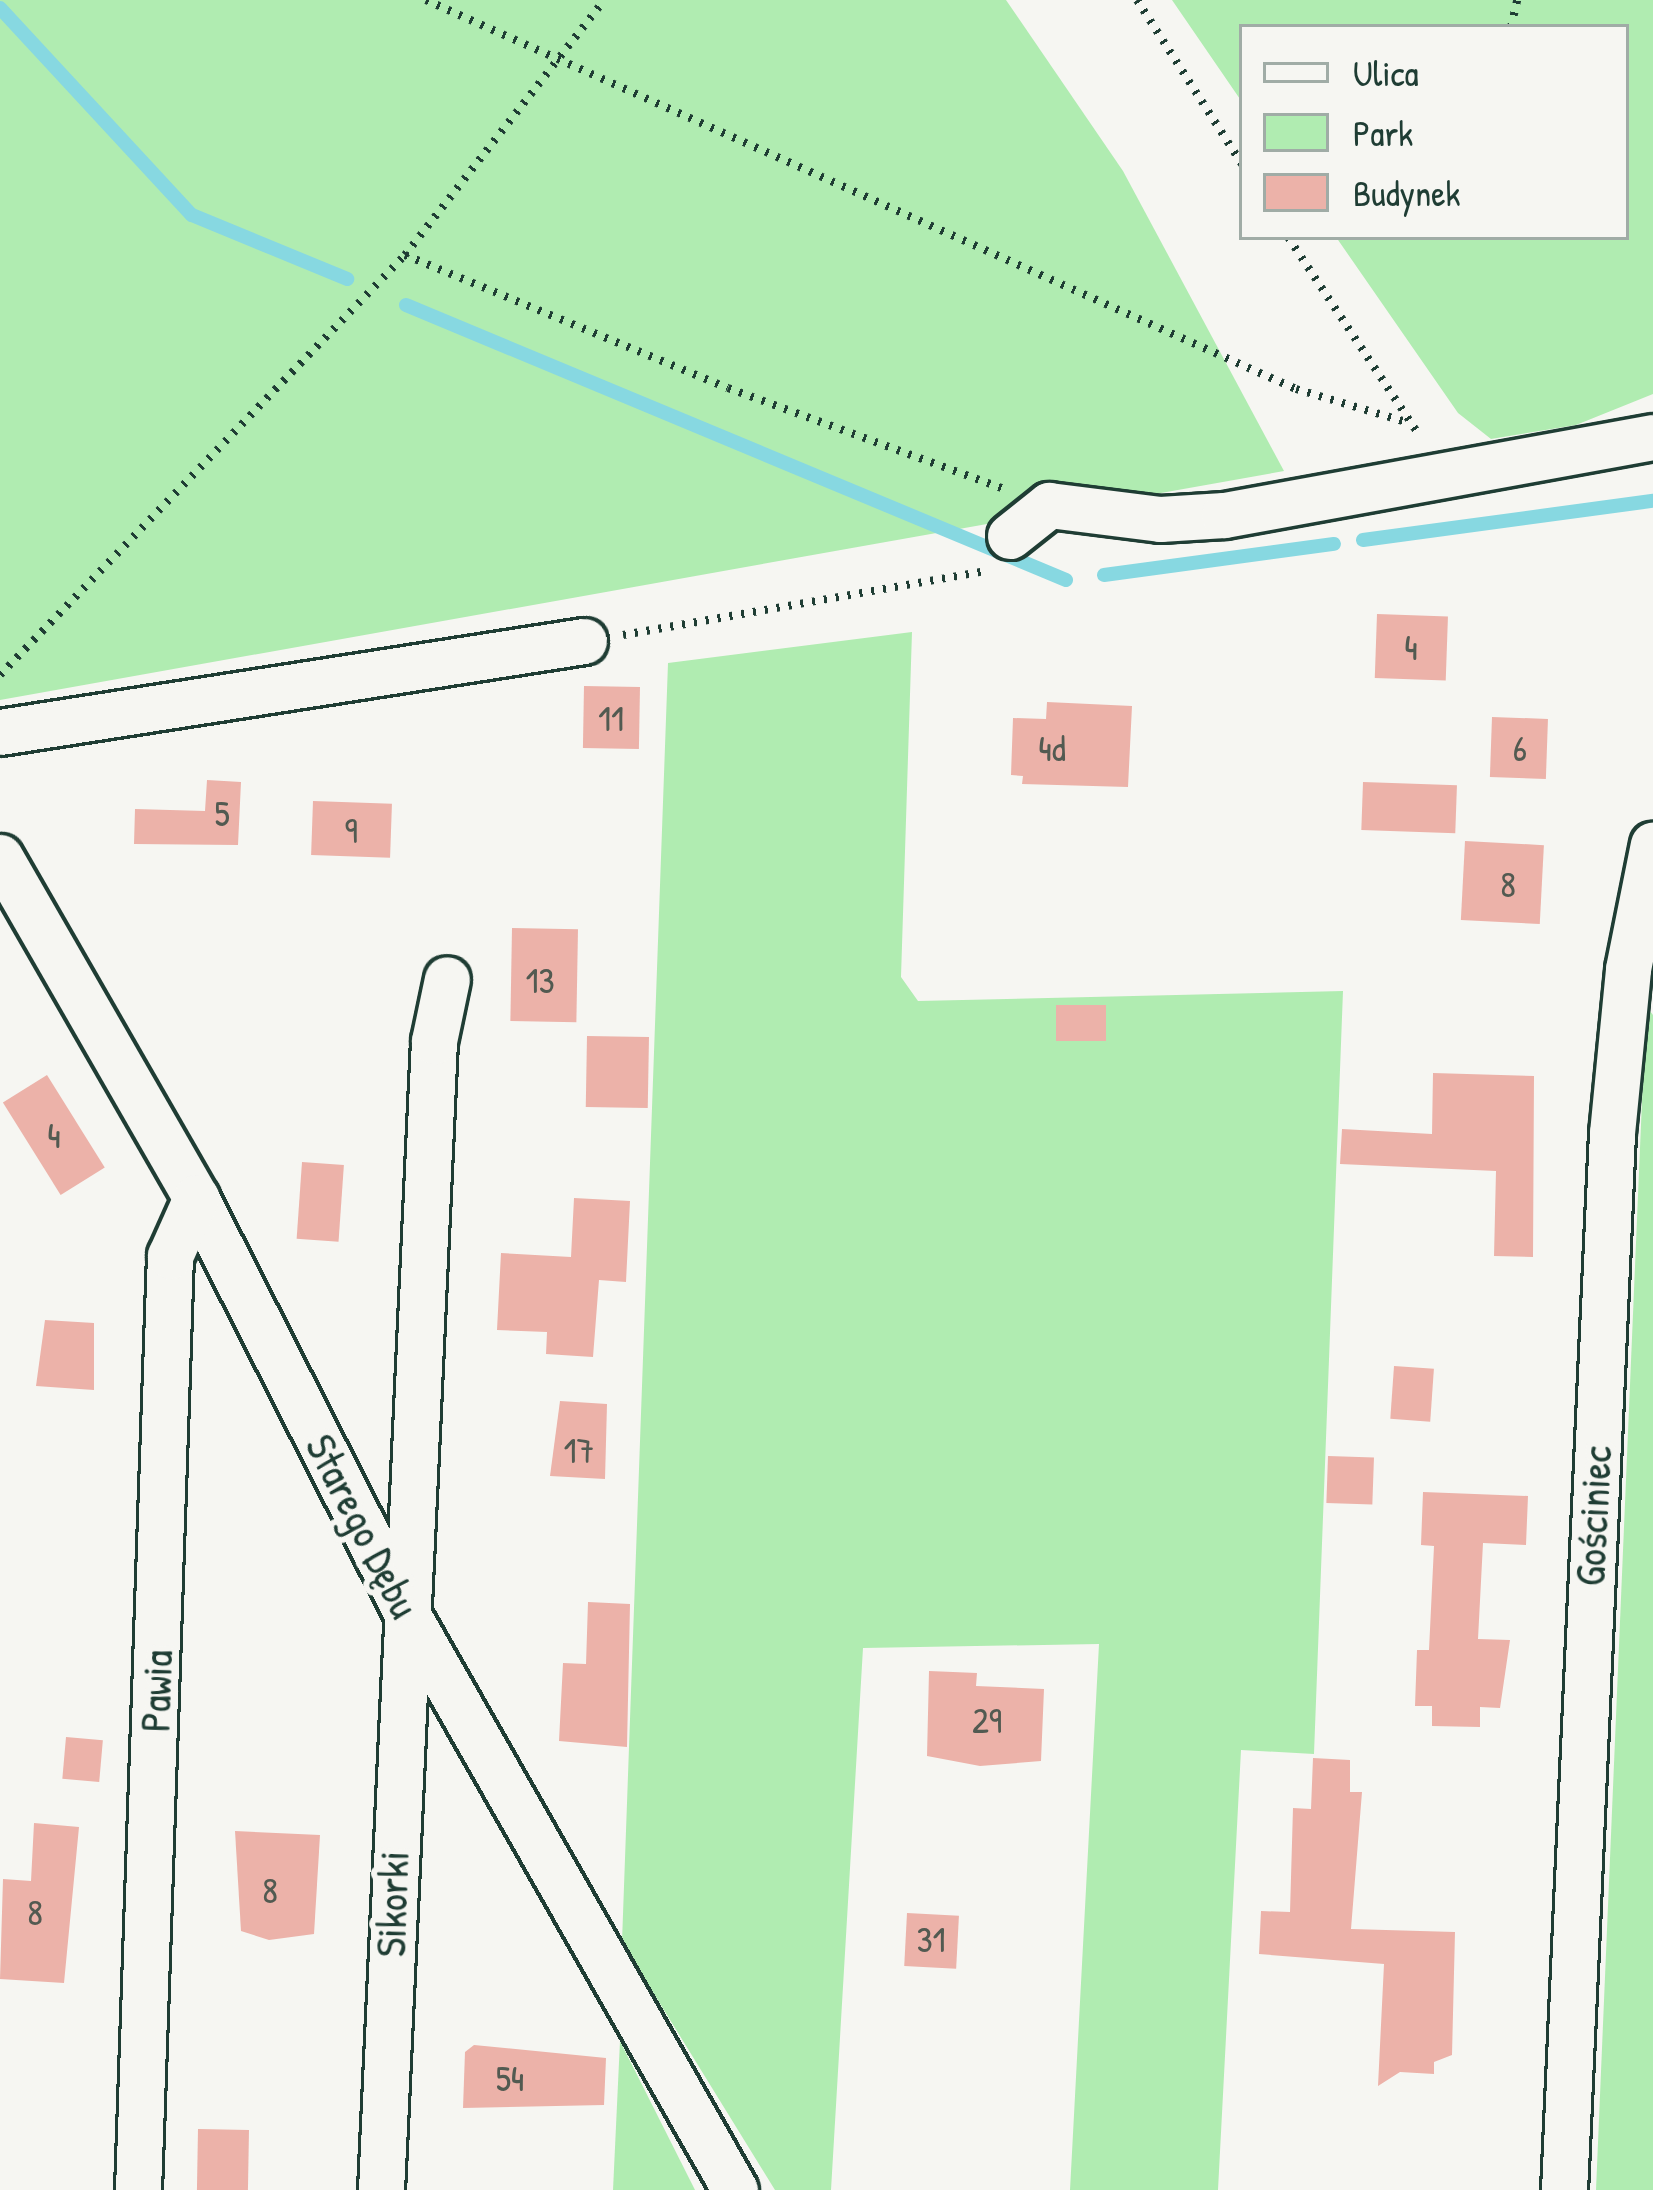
<!DOCTYPE html>
<meta charset="utf-8">
<style>
body{margin:0}
#map{position:relative;width:1653px;height:2190px;overflow:hidden;background:#f6f6f2;font-family:"Patrick Hand",sans-serif}
div>[style]{position:absolute}
[style*='--x']{left:calc(var(--x)*1px);top:calc(var(--y)*1px);width:calc(var(--w)*1px);rotate:calc(var(--a)*1deg)}
.green>*{inset:0;background:#b0ecb1}
.stream>*{height:14px;margin:-7px;padding:0 7px;transform-origin:7px;border-radius:7px;background:#87d8e1}
.building>*{inset:0;background:#ecb2a9;transform-origin:0 0}
.path>*{height:8px;margin-top:-4px;transform-origin:0;background:repeating-linear-gradient(90deg,#1f3d34 0 3px,transparent 0 12px)}
.roads{filter:drop-shadow(3px 0 #1f3d34) drop-shadow(-3px 0 #1f3d34) drop-shadow(0 3px #1f3d34) drop-shadow(0 -3px #1f3d34)}
.minor>*{height:45px;margin:-22.5px;padding:0 22.5px;transform-origin:22.5px;border-radius:22.5px;background:#f6f6f2}
span{translate:-50% -50%;white-space:nowrap;text-align:center;line-height:1.15;-webkit-text-stroke:12px #f6f6f2;paint-order:stroke}
.number-label{font-size:36px;color:#525a51}
.number-label span{-webkit-text-stroke-width:0}
.street-label{font-size:42px;color:#1f3d34}
.legend{position:absolute;left:1239px;top:24px;width:390px;height:216px;box-sizing:border-box;background:#f6f6f2;border:3px solid #a0aca6;margin:0;padding:15px 21px;list-style:none;font-size:36px;color:#1f3d34}
.legend li{display:flex;align-items:center;gap:24px;height:60px}
.legend b{width:60px;border:3px solid #a0aca6}
</style>
<div id="map">
<div class="green">
<div style="clip-path:polygon(0 0,1006px 0,1123px 171px,1284px 471px,0 700px)"></div>
<div style="clip-path:polygon(1172px 0,1653px 0,1653px 394px,1576px 425px,1491px 439px,1458px 413px,1336px 237px,1626px 237px,1626px 27px,1242px 27px,1242px 102px)"></div>
<div style="clip-path:polygon(912px 632px,901px 977px,918px 1001px,1343px 991px,1314px 1754px,1241px 1750px,1218px 2190px,1070px 2190px,1099px 1644px,863px 1648px,831px 2190px,775px 2190px,622px 1942px,668px 663px)"></div>
<div style="clip-path:polygon(1646px 1006px,1653px 1015px,1653px 2190px,1596px 2190px)"></div>
<div style="clip-path:polygon(620px 2041px,695px 2190px,613px 2190px)"></div>
</div>
<div class="stream">
<div style="--x:0;--y:8;--w:282;--a:47.2"></div>
<div style="--x:192;--y:215;--w:168;--a:22.4"></div>
<div style="--x:406;--y:305;--w:715;--a:22.62"></div>
<div style="--x:1363;--y:540;--w:293;--a:-7.7"></div>
<div style="--x:1104;--y:575;--w:232;--a:-7.7"></div>
</div>
<div class="building">
<div style="left:1377px;top:614px;width:71px;height:64px;rotate:2deg"></div>
<div style="left:584px;top:686px;width:56px;height:62px;rotate:1deg"></div>
<div style="clip-path:polygon(1047px 702px,1132px 706px,1128px 787px,1022px 784px,1023px 776px,1011px 775px,1013px 718px,1046px 719px)"></div>
<div style="left:1492px;top:717px;width:56px;height:60px;rotate:2deg"></div>
<div style="clip-path:polygon(207px 780px,241px 782px,238px 845px,134px 844px,135px 809px,205px 811px)"></div>
<div style="left:1363px;top:782px;width:94px;height:48px;rotate:2deg"></div>
<div style="left:313px;top:801px;width:79px;height:54px;rotate:2deg"></div>
<div style="left:1465px;top:841px;width:79px;height:79px;rotate:3deg"></div>
<div style="left:512px;top:928px;width:66px;height:93px;rotate:1deg"></div>
<div style="left:1106px;top:1005px;width:36px;height:50px;rotate:90deg"></div>
<div style="left:587px;top:1036px;width:62px;height:71px;rotate:1deg"></div>
<div style="clip-path:polygon(1433px 1073px,1534px 1076px,1533px 1257px,1494px 1256px,1496px 1171px,1340px 1164px,1342px 1129px,1432px 1134px)"></div>
<div style="left:47px;top:1075px;width:109px;height:52px;rotate:58deg"></div>
<div style="left:302px;top:1162px;width:42px;height:77px;rotate:4deg"></div>
<div style="clip-path:polygon(574px 1198px,630px 1201px,626px 1282px,599px 1280px,593px 1357px,546px 1354px,547px 1332px,497px 1330px,501px 1253px,571px 1257px)"></div>
<div style="clip-path:polygon(45px 1320px,94px 1323px,94px 1390px,36px 1386px)"></div>
<div style="left:1394px;top:1366px;width:40px;height:53px;rotate:4deg"></div>
<div style="clip-path:polygon(560px 1401px,607px 1404px,605px 1479px,550px 1476px)"></div>
<div style="left:1328px;top:1456px;width:46px;height:47px;rotate:2deg"></div>
<div style="clip-path:polygon(1423px 1492px,1528px 1496px,1526px 1545px,1483px 1543px,1478px 1639px,1510px 1640px,1500px 1708px,1480px 1707px,1480px 1727px,1432px 1726px,1432px 1706px,1415px 1706px,1417px 1650px,1429px 1650px,1434px 1546px,1421px 1545px)"></div>
<div style="clip-path:polygon(588px 1602px,630px 1604px,627px 1747px,559px 1741px,563px 1663px,586px 1664px)"></div>
<div style="clip-path:polygon(929px 1671px,977px 1673px,976px 1686px,1044px 1689px,1041px 1761px,980px 1766px,927px 1756px)"></div>
<div style="left:66px;top:1737px;width:37px;height:42px;rotate:5deg"></div>
<div style="clip-path:polygon(1313px 1758px,1350px 1760px,1350px 1792px,1362px 1792px,1351px 1929px,1455px 1932px,1452px 2055px,1434px 2062px,1434px 2074px,1400px 2072px,1378px 2086px,1384px 1964px,1259px 1954px,1261px 1911px,1290px 1912px,1293px 1808px,1311px 1809px)"></div>
<div style="clip-path:polygon(34px 1823px,79px 1827px,64px 1983px,0 1979px,3px 1879px,31px 1881px)"></div>
<div style="clip-path:polygon(235px 1831px,320px 1835px,314px 1934px,269px 1940px,241px 1931px)"></div>
<div style="left:907px;top:1913px;width:52px;height:53px;rotate:3deg"></div>
<div style="clip-path:polygon(474px 2045px,606px 2058px,604px 2105px,463px 2108px,465px 2052px)"></div>
<div style="left:198px;top:2129px;width:51px;height:61px;rotate:1deg"></div>
</div>
<div class="path">
<div style="--x:426;--y:0;--w:953;--a:24.09"></div>
<div style="--x:1296;--y:389;--w:112;--a:16.7"></div>
<div style="--x:1137;--y:0;--w:195;--a:57.4"></div>
<div style="--x:1511;--y:27;--w:28;--a:-77"></div>
<div style="--x:1288;--y:237;--w:237;--a:56.5"></div>
<div style="--x:405;--y:255;--w:349;--a:22.4"></div>
<div style="--x:728;--y:388;--w:292;--a:20.1"></div>
<div style="--x:623;--y:635;--w:369;--a:-10"></div>
<div style="--x:0;--y:675;--w:583;--a:-46.04"></div>
<div style="--x:405;--y:255;--w:323;--a:-52"></div>
</div>
<div class="roads">
<div class="minor">
<div style="--x:1010;--y:536;--w:50;--a:-38.5"></div>
<div style="--x:1049;--y:505;--w:112;--a:7.2"></div>
<div style="--x:1160;--y:519;--w:64;--a:-3.6"></div>
<div style="--x:1224;--y:515;--w:436;--a:-10.3"></div>
<div style="--x:0;--y:732;--w:591;--a:-8.86"></div>
<div style="--x:0;--y:857;--w:393;--a:60.1"></div>
<div style="--x:196;--y:1198;--w:472;--a:63.1"></div>
<div style="--x:410;--y:1619;--w:657;--a:60.35"></div>
<div style="--x:138;--y:2190;--w:935;--a:-88.04"></div>
<div style="--x:170;--y:1256;--w:64;--a:-65.9"></div>
<div style="--x:381;--y:2190;--w:1150;--a:-87.36"></div>
<div style="--x:434;--y:1041;--w:63;--a:-78.2"></div>
<div style="--x:1564;--y:2190;--w:1058;--a:-87.4"></div>
<div style="--x:1612;--y:1133;--w:165;--a:-84.4"></div>
<div style="--x:1628;--y:969;--w:127;--a:-78.7"></div>
</div>
</div>
<div class="number-label">
<span style="left:1411px;top:647px">4</span>
<span style="left:611px;top:718px">11</span>
<span style="left:1052px;top:748px">4d</span>
<span style="left:1520px;top:748px">6</span>
<span style="left:222px;top:813px">5</span>
<span style="left:351px;top:830px">9</span>
<span style="left:1508px;top:884px">8</span>
<span style="left:540px;top:980px">13</span>
<span style="left:54px;top:1135px">4</span>
<span style="left:579px;top:1450px">17</span>
<span style="left:987px;top:1720px">29</span>
<span style="left:270px;top:1890px">8</span>
<span style="left:35px;top:1912px">8</span>
<span style="left:931px;top:1939px">31</span>
<span style="left:510px;top:2078px">54</span>
</div>
<div class="street-label">
<span style="left:1593px;top:1516px;rotate:-87deg">Gościniec</span>
<span style="left:363px;top:1526px;rotate:63deg">Starego Dębu</span>
<span style="left:156px;top:1691px;rotate:-88deg">Pawia</span>
<span style="left:392px;top:1904px;rotate:-88deg">Sikorki</span>
</div>
<ul class="legend">
<li><b style="height:15px;background:#f6f6f2"></b>Ulica</li>
<li><b style="height:33px;background:#b0ecb1"></b>Park</li>
<li><b style="height:33px;background:#ecb2a9"></b>Budynek</li>
</ul>
</div>
